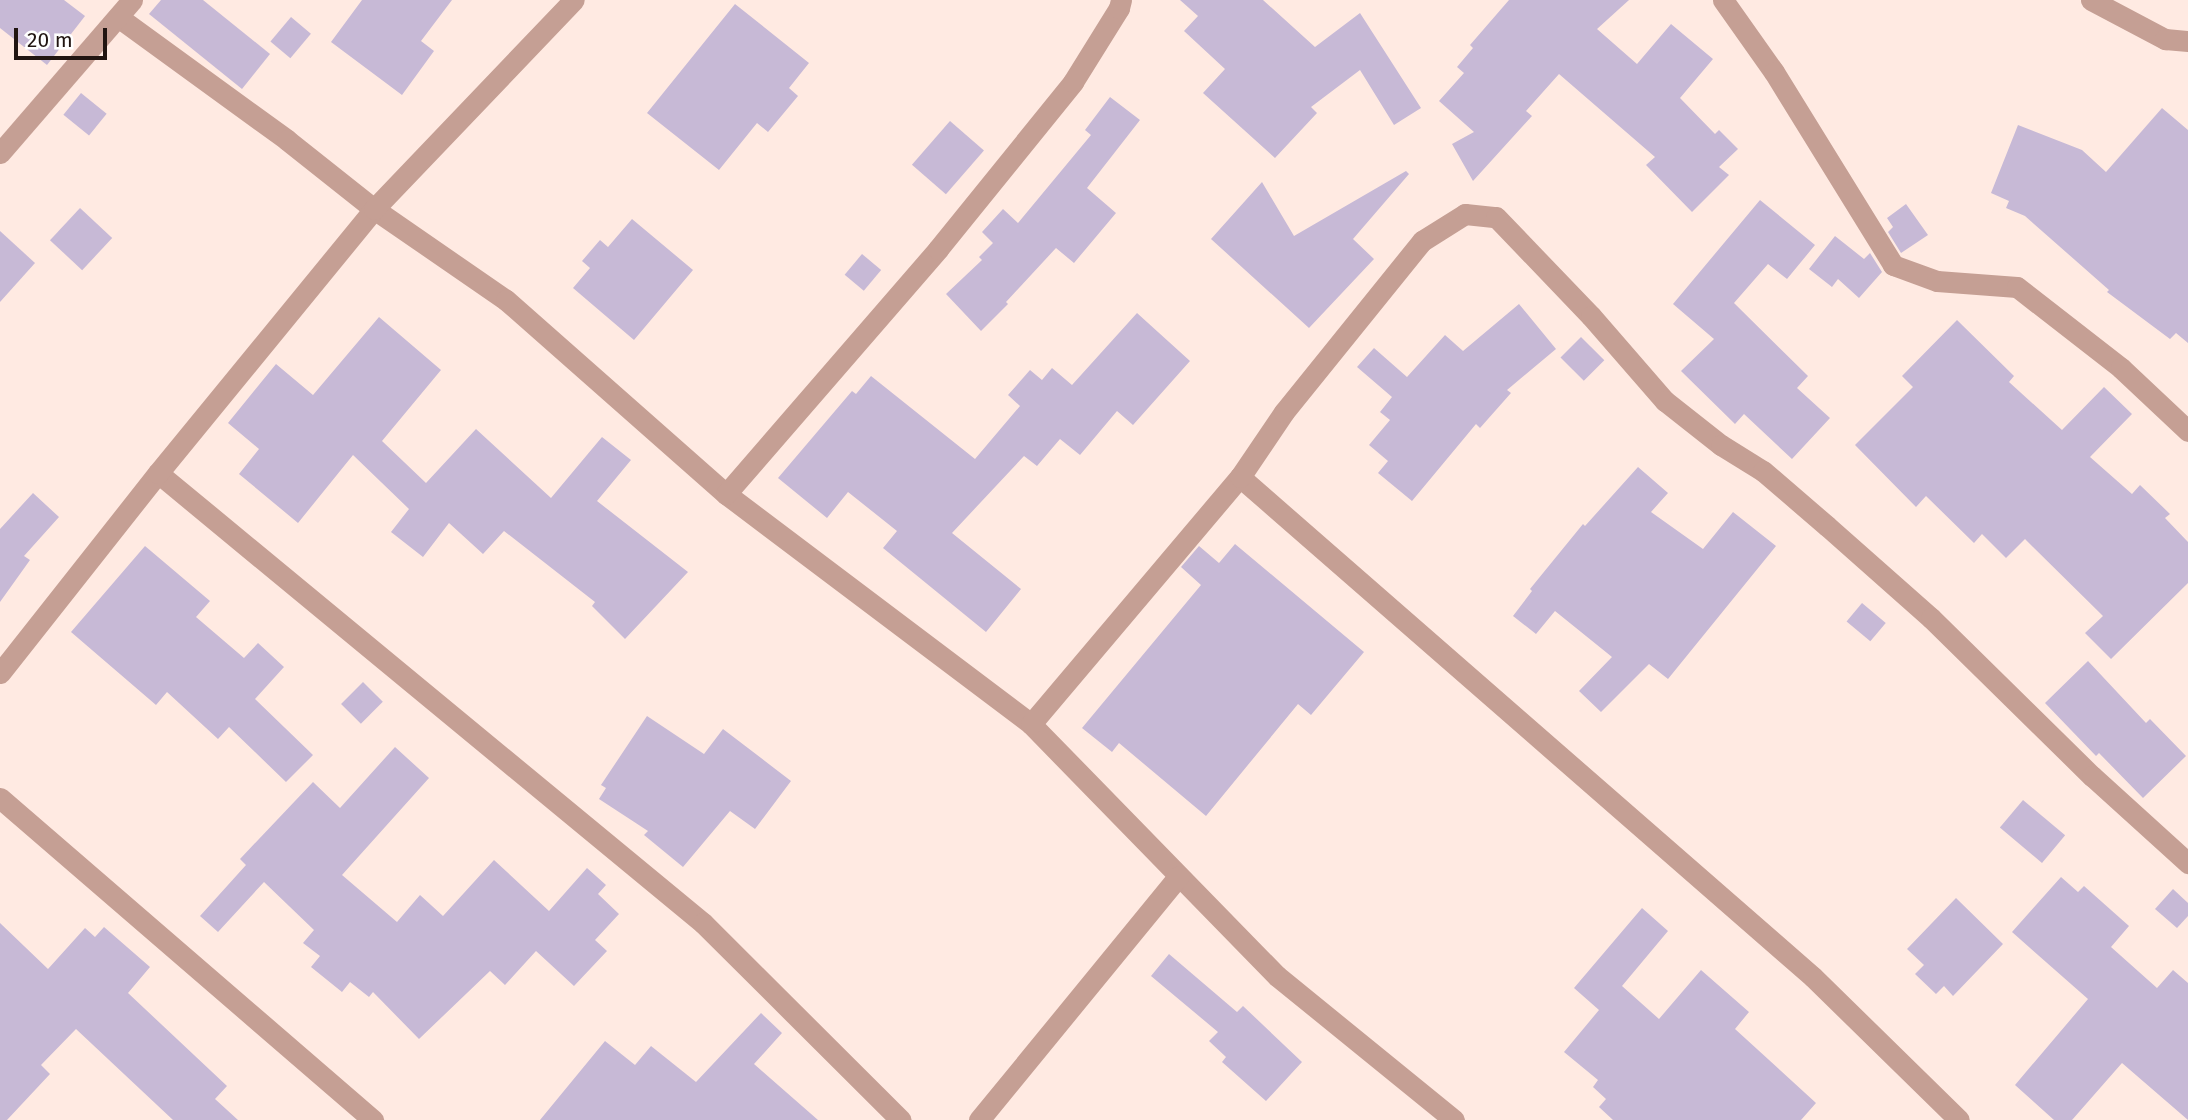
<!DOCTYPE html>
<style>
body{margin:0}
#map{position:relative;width:2188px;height:1120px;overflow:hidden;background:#ffeae2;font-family:"Fira Sans",sans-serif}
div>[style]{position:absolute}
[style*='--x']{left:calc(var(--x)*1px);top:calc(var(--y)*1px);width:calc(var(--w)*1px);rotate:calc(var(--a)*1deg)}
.building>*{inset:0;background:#c7b9d6;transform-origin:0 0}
.minor>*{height:21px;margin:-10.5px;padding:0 10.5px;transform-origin:10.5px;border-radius:10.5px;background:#c59f94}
span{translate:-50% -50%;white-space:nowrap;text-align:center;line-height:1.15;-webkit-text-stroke:5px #fff;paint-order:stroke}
.scale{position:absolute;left:14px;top:28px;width:93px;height:32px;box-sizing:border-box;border:4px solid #211511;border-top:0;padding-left:9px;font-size:21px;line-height:24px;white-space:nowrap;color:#211511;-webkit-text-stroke:5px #fff;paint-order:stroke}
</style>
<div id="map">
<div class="building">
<div style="clip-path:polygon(0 0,64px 0,85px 16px,47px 65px,0 28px)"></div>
<div style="clip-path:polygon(161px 0,203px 0,270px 54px,242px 89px,149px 14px)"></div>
<div style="clip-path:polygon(362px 0,452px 0,421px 41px,434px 51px,402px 95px,331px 42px)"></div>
<div style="clip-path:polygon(1180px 0,1263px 0,1315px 47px,1360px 13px,1421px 108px,1394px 125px,1360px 70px,1311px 107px,1317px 113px,1275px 158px,1203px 93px,1225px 69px,1184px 31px,1198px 16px)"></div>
<div style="clip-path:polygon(1509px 0,1629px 0,1597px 29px,1637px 64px,1671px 24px,1713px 59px,1680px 98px,1715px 134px,1719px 130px,1738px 149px,1719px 167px,1729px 175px,1692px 212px,1646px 165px,1655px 157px,1559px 74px,1526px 111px,1532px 116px,1473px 181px,1452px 144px,1474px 132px,1439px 101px,1464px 73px,1457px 67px,1473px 48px,1470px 45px)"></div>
<div style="clip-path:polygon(735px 4px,809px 63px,789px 88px,798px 96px,768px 132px,757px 123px,719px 170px,647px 113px)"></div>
<div style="left:291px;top:17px;width:26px;height:32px;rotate:40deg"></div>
<div style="left:81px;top:93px;width:33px;height:28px;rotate:39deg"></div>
<div style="clip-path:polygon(1110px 97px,1140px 120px,1087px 188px,1116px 213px,1074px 263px,1056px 248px,1006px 302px,1008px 304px,981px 331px,946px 294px,982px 260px,979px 257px,993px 243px,982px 232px,1003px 209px,1018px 223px,1091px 135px,1085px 130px)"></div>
<div style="clip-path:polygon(2162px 108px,2188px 130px,2188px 343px,2176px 333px,2170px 339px,2107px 292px,2109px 290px,2025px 216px,2006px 208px,2009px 201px,1991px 193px,2018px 125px,2082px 150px,2106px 172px)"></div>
<div style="left:950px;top:121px;width:45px;height:58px;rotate:41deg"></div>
<div style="clip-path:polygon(1406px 171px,1409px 174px,1353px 239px,1374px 259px,1309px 328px,1211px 239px,1262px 182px,1294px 236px)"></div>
<div style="clip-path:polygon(1760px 200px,1815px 245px,1787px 279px,1768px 264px,1734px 303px,1808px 376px,1797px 388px,1830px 418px,1792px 459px,1744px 414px,1735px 424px,1681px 371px,1714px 339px,1673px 304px)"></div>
<div style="clip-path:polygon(1906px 204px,1928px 235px,1901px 253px,1888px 232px,1893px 227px,1887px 218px)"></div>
<div style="left:80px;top:208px;width:44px;height:44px;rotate:43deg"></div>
<div style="clip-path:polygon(632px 219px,693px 270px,634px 340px,573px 288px,590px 268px,582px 261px,600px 240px,608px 247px)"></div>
<div style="clip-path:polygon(0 231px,35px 263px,0 302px)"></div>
<div style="clip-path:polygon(1835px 236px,1864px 259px,1870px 253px,1882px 272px,1859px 298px,1838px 279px,1832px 287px,1809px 269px)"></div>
<div style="left:862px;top:254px;width:25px;height:27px;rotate:40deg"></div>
<div style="clip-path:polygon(1519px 304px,1556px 349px,1507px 390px,1511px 393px,1480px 428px,1476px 424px,1412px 501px,1378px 473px,1388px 461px,1369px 445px,1390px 420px,1380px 412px,1392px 397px,1357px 367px,1374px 348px,1407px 377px,1445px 335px,1463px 351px)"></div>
<div style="clip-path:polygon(1137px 313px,1190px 361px,1133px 425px,1117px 411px,1080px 455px,1060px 439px,1037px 466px,1024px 456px,952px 533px,1021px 589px,986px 632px,883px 548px,897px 531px,848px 492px,827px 518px,778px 478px,852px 391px,856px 394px,871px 376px,975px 459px,1020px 406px,1008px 395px,1030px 370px,1042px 380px,1052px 368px,1072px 385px)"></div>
<div style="clip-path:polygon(379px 317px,441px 370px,382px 441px,426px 483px,476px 429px,551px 498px,602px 437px,631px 460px,597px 501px,688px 572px,625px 639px,592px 606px,595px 602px,504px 531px,483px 554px,449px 523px,423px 557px,391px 532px,409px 509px,353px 455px,298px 523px,239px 474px,259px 449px,228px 423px,276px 364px,313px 395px)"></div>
<div style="clip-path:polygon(1957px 320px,2014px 376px,2009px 382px,2062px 430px,2104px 387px,2132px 414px,2090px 457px,2132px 494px,2140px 485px,2170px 514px,2165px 518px,2188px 542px,2188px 583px,2111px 659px,2085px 633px,2103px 616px,2025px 539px,2006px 558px,1982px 534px,1974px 543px,1926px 496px,1916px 507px,1855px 445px,1913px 387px,1902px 376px)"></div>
<div style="left:1581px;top:337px;width:33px;height:29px;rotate:45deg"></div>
<div style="clip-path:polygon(1638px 467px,1668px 493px,1651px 512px,1703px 549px,1733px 512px,1776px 546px,1668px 679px,1649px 664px,1601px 712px,1579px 691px,1612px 657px,1555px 611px,1536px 634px,1513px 616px,1532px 591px,1530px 589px,1583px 524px,1585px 526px)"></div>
<div style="clip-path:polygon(33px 493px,59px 517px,24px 556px,30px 560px,0 602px,0 529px)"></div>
<div style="clip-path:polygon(1235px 544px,1364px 652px,1311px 715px,1298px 704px,1206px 816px,1119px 743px,1112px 752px,1082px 728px,1201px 585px,1181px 567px,1199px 546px,1219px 563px)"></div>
<div style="clip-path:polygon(145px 546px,210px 601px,196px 617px,244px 658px,258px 643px,284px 667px,255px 699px,313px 755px,286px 782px,229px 727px,218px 739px,167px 692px,156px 705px,71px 632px)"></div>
<div style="left:1862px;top:603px;width:31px;height:24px;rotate:40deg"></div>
<div style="clip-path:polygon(2088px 661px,2146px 723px,2150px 719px,2186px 756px,2143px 798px,2099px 753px,2096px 756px,2045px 703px)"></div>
<div style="left:363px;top:682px;width:28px;height:31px;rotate:45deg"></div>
<div style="clip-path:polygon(647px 716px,704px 754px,723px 729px,791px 781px,755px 829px,730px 811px,683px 867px,644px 835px,648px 831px,599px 799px,606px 788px,601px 785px)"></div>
<div style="clip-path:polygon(395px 747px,429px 778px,342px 875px,397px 922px,420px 895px,443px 916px,494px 860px,549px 911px,587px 868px,606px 885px,598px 894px,619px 914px,595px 940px,607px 951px,574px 986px,536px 951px,505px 985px,490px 971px,419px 1039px,373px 992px,369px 997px,350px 982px,342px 992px,311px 967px,320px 956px,303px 943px,314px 930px,264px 882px,218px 932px,200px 916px,246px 865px,240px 859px,313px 782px,340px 808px)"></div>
<div style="left:2023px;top:800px;width:55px;height:36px;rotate:40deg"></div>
<div style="clip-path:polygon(2061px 877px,2078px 892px,2084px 886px,2129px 926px,2111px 947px,2157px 988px,2173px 970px,2188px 983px,2188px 1120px,2122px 1063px,2072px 1120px,2054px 1120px,2015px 1085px,2088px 999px,2012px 932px)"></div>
<div style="clip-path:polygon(2173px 889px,2188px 903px,2188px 916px,2177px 928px,2155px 909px)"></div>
<div style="clip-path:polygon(1956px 898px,2003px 944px,1953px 996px,1944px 986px,1936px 994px,1915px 974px,1924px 965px,1907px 949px)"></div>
<div style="clip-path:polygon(1642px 908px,1668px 931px,1622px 986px,1659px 1019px,1701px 970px,1749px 1012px,1735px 1029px,1816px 1103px,1801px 1120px,1613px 1120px,1599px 1107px,1606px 1099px,1593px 1087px,1598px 1080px,1564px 1052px,1599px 1010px,1574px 988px)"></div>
<div style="clip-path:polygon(0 923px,48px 969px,85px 928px,95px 937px,104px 927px,150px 967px,128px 993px,227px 1086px,215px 1099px,238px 1120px,173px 1120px,76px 1029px,41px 1065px,50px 1074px,7px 1120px,0 1120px)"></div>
<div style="clip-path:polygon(1169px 954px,1237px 1012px,1243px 1006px,1302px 1062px,1266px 1101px,1222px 1062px,1226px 1057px,1209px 1041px,1218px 1032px,1151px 976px)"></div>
<div style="clip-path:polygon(761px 1013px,782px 1033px,754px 1064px,818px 1120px,540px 1120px,605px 1041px,635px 1065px,651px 1046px,696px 1082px)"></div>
</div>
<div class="minor">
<div style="--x:1723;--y:0;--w:88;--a:54.7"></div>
<div style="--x:1774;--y:72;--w:227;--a:58.3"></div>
<div style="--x:1893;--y:265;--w:47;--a:20"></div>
<div style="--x:1937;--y:281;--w:80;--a:4.3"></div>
<div style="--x:2017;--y:287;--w:132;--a:37.9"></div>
<div style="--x:2121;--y:368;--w:92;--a:43.2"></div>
<div style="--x:2091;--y:0;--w:84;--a:27.8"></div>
<div style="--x:2165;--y:39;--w:23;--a:5"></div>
<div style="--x:118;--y:17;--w:209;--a:36"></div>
<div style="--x:287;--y:140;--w:111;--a:38.4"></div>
<div style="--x:374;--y:209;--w:160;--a:34.6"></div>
<div style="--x:506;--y:300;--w:293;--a:41.4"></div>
<div style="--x:726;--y:494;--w:382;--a:37"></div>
<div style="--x:1031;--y:724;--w:352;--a:45.7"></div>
<div style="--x:1277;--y:976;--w:228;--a:39.1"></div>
<div style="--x:0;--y:153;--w:202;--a:-49.2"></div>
<div style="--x:158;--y:473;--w:707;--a:39.55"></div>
<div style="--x:703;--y:923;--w:279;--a:44.9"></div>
<div style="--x:1240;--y:477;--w:760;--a:41.11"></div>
<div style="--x:1813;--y:977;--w:204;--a:44.4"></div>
<div style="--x:726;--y:494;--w:324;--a:-49.1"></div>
<div style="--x:938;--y:249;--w:215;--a:-51"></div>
<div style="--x:1073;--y:82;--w:87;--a:-58.1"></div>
<div style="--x:1119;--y:8;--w:8;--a:-76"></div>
<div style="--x:0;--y:673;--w:255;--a:-51.7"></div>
<div style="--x:158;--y:473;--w:341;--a:-50.7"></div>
<div style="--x:374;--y:209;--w:289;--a:-46.3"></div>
<div style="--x:1031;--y:724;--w:324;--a:-49.8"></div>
<div style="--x:1240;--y:477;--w:78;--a:-55.9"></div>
<div style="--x:1284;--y:412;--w:220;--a:-51.1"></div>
<div style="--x:1422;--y:241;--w:51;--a:-32.1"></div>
<div style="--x:1465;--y:214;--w:31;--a:6"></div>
<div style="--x:1496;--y:217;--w:137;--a:46.2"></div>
<div style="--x:1591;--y:316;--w:113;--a:49"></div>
<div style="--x:1665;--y:401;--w:71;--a:38.2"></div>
<div style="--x:1721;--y:445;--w:49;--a:31.8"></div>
<div style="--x:1763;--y:471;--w:84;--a:40.7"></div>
<div style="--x:1827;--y:526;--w:139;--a:41.5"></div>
<div style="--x:1931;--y:618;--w:226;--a:44.5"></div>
<div style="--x:2092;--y:776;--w:130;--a:42.2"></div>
<div style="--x:0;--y:798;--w:493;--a:40.8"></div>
<div style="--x:979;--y:1120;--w:315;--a:-50.7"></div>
</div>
<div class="scale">20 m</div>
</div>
